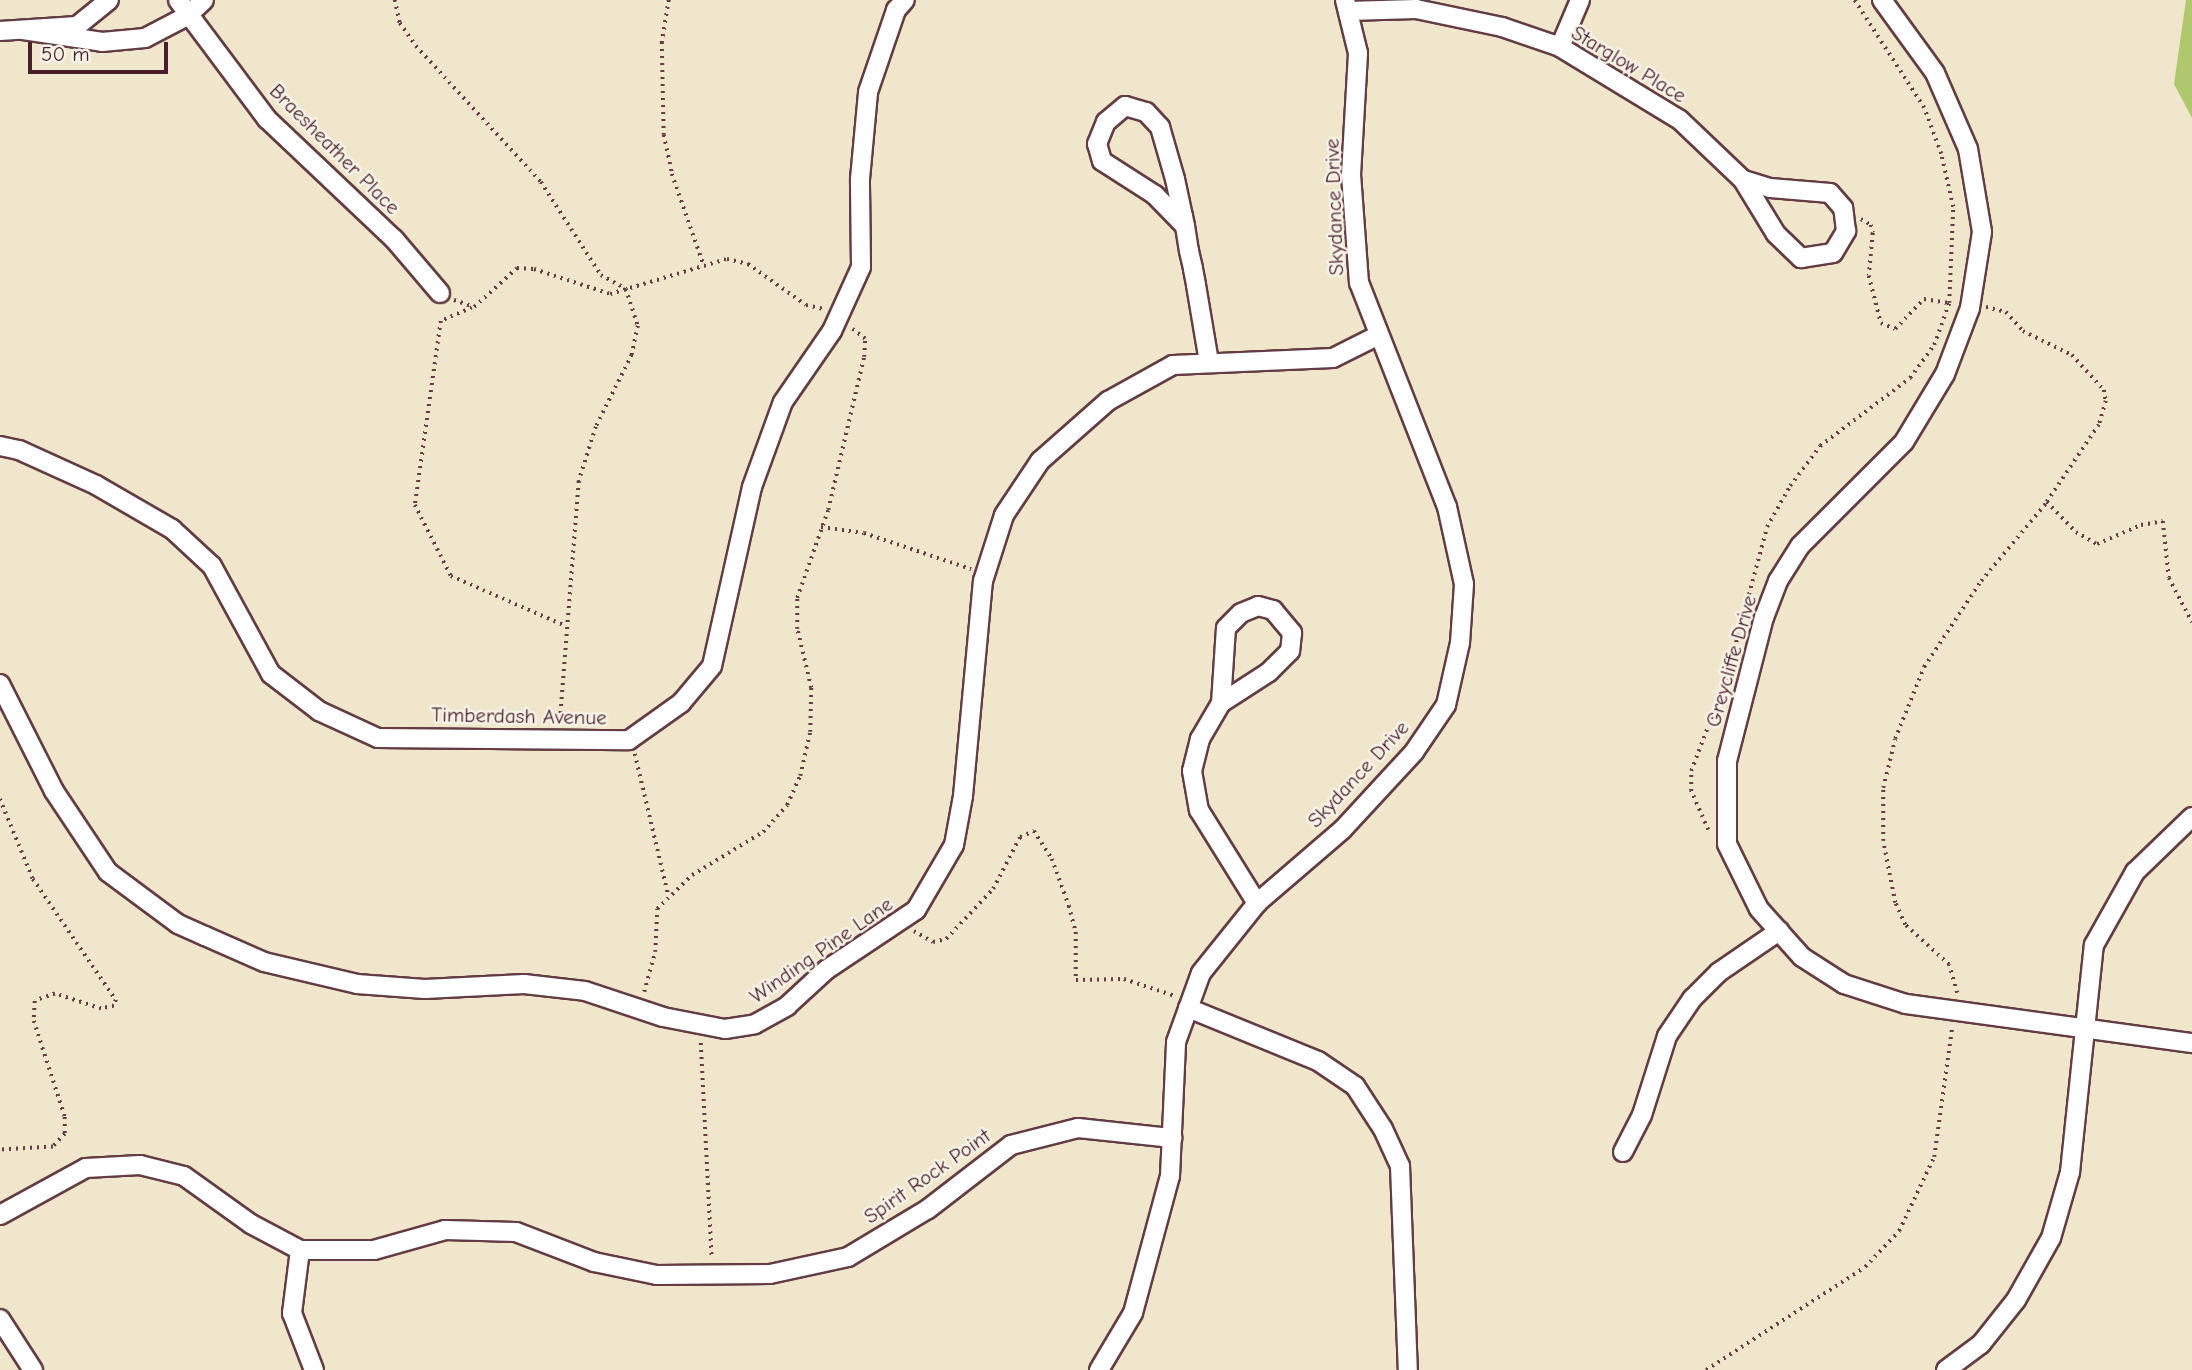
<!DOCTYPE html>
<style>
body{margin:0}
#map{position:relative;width:2192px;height:1370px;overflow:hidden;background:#f0e6cc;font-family:"Comic Neue",sans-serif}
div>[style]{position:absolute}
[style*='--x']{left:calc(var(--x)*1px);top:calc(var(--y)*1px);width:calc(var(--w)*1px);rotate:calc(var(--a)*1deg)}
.green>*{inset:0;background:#b0c86d}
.path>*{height:3.5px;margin-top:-1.75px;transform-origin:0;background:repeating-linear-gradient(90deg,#633d43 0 2px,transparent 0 7px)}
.roads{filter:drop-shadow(2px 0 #633d43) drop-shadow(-2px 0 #633d43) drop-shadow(0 2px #633d43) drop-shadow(0 -2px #633d43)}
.minor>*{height:18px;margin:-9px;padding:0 9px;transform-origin:9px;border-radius:9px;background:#fff}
span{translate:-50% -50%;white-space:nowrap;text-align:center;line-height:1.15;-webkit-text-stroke:5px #f7f3e8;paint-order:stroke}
.street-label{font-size:21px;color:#4a1f2b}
.scale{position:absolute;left:28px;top:42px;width:140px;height:32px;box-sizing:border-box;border:4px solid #4a1f2b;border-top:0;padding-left:9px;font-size:21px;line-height:24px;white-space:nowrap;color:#4a1f2b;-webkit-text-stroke:5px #f7f3e8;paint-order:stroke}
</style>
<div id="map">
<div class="green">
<div style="clip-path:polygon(2186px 0,2192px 0,2192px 118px,2174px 84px)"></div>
</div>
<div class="path">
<div style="--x:395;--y:0;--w:24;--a:78"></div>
<div style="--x:400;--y:23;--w:28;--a:55"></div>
<div style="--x:416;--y:46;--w:185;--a:47.4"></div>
<div style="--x:541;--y:182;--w:111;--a:57.2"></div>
<div style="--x:601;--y:275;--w:29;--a:29"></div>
<div style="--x:626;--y:289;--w:39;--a:72"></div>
<div style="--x:638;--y:326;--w:30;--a:102"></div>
<div style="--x:632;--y:355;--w:80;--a:116.6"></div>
<div style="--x:596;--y:427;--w:57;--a:107.5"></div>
<div style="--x:579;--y:481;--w:244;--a:94.5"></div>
<div style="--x:669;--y:0;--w:43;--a:99.5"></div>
<div style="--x:662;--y:42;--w:93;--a:88.8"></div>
<div style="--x:664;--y:135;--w:40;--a:78"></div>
<div style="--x:672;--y:174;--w:94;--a:70.8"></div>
<div style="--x:1861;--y:219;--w:12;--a:31"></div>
<div style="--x:1871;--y:225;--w:8;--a:76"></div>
<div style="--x:1873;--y:233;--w:43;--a:95.3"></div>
<div style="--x:1869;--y:276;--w:49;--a:75.7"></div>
<div style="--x:1881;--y:323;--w:15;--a:23"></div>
<div style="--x:1895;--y:329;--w:42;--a:-46"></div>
<div style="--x:1924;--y:299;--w:25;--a:9"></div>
<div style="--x:454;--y:300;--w:21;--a:19"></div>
<div style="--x:474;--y:307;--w:58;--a:-42.2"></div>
<div style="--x:517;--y:268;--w:17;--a:3"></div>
<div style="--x:534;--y:269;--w:80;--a:18.2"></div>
<div style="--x:610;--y:294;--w:122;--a:-16.7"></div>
<div style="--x:727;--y:259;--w:22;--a:13"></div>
<div style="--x:748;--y:264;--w:71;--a:35.3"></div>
<div style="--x:806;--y:305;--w:17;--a:13"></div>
<div style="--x:1986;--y:307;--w:21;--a:14"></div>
<div style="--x:2006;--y:312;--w:25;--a:48"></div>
<div style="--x:2023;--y:331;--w:55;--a:26.1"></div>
<div style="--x:2072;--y:355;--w:47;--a:47.6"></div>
<div style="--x:2104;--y:390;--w:11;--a:80"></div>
<div style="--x:2106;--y:401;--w:25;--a:106"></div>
<div style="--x:2099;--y:425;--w:93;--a:124"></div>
<div style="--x:2047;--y:502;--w:42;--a:46"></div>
<div style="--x:2076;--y:532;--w:24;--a:30"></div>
<div style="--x:2097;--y:544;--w:48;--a:-23.4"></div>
<div style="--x:2141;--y:525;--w:22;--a:-10"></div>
<div style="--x:2163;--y:521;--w:57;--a:84"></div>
<div style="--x:2169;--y:578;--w:50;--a:62.4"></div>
<div style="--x:472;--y:308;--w:34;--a:157"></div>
<div style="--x:441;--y:321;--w:186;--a:98"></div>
<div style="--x:415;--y:505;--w:80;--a:63.1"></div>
<div style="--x:451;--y:576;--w:125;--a:23.5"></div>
<div style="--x:821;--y:527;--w:43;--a:7.9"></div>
<div style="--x:864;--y:533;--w:113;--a:18.6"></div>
<div style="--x:635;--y:754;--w:144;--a:76.7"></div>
<div style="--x:0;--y:799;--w:87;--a:67.6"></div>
<div style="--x:33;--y:879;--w:147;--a:55.6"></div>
<div style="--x:116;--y:1000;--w:6;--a:108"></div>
<div style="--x:114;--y:1006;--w:13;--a:167"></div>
<div style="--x:101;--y:1009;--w:48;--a:-161.9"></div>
<div style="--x:55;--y:994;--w:21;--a:161"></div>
<div style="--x:35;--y:1001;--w:20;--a:93"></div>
<div style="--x:34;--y:1021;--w:101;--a:72.1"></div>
<div style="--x:65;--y:1117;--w:17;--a:90"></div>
<div style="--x:65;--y:1134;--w:18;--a:133"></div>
<div style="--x:53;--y:1147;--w:53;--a:176.8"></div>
<div style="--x:1708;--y:830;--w:43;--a:-113.6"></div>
<div style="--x:1691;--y:791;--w:20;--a:-90"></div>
<div style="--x:1691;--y:771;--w:102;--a:-69.2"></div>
<div style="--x:1727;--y:676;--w:154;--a:-75"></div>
<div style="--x:1767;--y:527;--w:47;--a:-60.7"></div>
<div style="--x:1790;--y:486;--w:50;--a:-53.1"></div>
<div style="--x:1820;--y:446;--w:113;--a:-37.1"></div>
<div style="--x:1910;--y:378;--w:41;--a:-54"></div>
<div style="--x:1934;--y:345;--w:45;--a:-70.3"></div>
<div style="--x:1949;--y:303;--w:96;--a:-87.6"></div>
<div style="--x:1953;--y:207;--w:54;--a:-102.8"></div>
<div style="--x:1941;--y:154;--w:49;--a:-110.3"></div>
<div style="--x:1924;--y:108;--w:129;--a:-122.9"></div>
<div style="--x:914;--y:931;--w:22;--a:30"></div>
<div style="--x:933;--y:942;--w:13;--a:-13"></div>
<div style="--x:946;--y:939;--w:69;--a:-46.8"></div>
<div style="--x:993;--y:889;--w:59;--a:-62.6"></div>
<div style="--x:1020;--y:837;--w:15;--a:-23"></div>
<div style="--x:1034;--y:831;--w:33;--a:57"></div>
<div style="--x:1052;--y:859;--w:50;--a:70.1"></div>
<div style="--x:1069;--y:906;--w:27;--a:75"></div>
<div style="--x:1076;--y:932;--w:48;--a:90"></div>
<div style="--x:1076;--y:980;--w:48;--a:-1.2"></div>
<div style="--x:1124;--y:979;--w:54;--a:18.4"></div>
<div style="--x:644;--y:992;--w:41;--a:-74.6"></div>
<div style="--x:655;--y:952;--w:43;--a:-87.3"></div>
<div style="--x:657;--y:909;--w:49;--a:-44.2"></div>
<div style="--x:692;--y:875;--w:83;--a:-31.2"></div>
<div style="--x:763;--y:832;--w:36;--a:-48"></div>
<div style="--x:787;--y:805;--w:32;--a:-66"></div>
<div style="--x:800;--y:776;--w:45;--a:-77.2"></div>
<div style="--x:810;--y:732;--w:44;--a:-88.7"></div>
<div style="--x:811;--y:688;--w:61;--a:-103.3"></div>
<div style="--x:797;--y:629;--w:31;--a:-90"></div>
<div style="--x:797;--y:598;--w:93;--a:-70.6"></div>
<div style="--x:828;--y:510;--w:157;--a:-76.8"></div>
<div style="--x:864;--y:357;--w:18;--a:-87"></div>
<div style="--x:865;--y:339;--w:16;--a:-142"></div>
<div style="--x:1957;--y:993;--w:29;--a:-106"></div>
<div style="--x:1949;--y:965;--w:59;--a:-137.7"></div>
<div style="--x:1905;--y:925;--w:24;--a:-114"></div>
<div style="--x:1895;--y:903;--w:63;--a:-101"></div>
<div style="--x:1883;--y:841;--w:53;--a:-90"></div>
<div style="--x:1883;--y:788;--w:50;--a:-76.2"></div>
<div style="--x:1895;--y:739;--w:78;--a:-68.1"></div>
<div style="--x:1924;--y:667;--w:103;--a:-56.5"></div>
<div style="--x:1981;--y:581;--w:103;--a:-50.1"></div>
<div style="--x:701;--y:1043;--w:215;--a:87.1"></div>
<div style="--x:1706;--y:1370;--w:189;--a:-32.9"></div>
<div style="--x:1865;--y:1267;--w:50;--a:-46.6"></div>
<div style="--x:1899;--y:1231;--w:82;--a:-64.7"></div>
<div style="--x:1934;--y:1157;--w:130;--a:-82.1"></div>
</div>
<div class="roads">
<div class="minor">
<div style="--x:178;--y:0;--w:149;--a:53.2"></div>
<div style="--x:267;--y:119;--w:175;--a:43.4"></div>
<div style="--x:394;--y:239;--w:71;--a:49.6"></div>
<div style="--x:1882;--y:0;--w:90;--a:54"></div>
<div style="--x:1935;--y:73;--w:83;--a:66.5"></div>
<div style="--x:1968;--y:149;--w:84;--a:80.4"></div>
<div style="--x:1982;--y:232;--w:77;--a:99"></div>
<div style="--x:1970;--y:308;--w:71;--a:110.7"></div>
<div style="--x:1945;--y:374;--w:79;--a:121.1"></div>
<div style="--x:1904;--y:442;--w:147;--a:135"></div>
<div style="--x:1800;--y:546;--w:41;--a:122.2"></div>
<div style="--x:1778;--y:581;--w:39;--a:111"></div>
<div style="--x:1764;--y:617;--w:149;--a:104.4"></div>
<div style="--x:1727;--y:761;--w:83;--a:90"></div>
<div style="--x:1727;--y:844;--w:72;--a:63.8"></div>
<div style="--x:1759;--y:909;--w:64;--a:48.1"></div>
<div style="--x:1802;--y:957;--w:50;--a:32.7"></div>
<div style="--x:1844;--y:984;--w:65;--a:17.9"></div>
<div style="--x:1906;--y:1004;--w:289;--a:7.8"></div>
<div style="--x:1348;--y:11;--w:68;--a:-1.7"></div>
<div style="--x:1416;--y:9;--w:88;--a:11.8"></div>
<div style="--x:1502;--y:27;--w:61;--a:19"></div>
<div style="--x:1560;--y:47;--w:140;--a:31.3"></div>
<div style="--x:1680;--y:120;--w:87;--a:43.6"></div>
<div style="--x:1743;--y:180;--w:63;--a:58.6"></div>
<div style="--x:1776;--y:234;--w:35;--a:44"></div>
<div style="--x:1801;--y:258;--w:32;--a:-9"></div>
<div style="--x:1833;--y:253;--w:26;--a:-59"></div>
<div style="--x:1846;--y:231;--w:23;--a:-97"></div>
<div style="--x:1843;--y:208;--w:20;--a:-131"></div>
<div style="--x:1830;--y:193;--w:60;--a:-175.2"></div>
<div style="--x:1770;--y:188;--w:28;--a:-163"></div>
<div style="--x:23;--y:30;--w:80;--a:8.6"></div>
<div style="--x:102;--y:42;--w:43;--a:-5.3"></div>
<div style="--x:145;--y:38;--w:47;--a:-27.6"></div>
<div style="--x:187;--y:16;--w:23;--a:-43"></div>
<div style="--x:0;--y:31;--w:77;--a:-3.7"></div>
<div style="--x:77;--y:26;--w:41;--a:-39.1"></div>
<div style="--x:1560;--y:47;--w:51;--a:-66.9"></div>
<div style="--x:1185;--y:226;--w:43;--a:-134.1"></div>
<div style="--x:1155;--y:195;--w:63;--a:-147.3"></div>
<div style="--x:1102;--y:161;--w:18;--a:-106"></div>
<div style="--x:1097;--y:144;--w:24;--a:-68"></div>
<div style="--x:1106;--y:122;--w:25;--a:-40"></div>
<div style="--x:1125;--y:106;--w:22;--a:16"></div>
<div style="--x:1146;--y:112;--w:21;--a:47"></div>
<div style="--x:1160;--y:127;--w:54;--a:73.9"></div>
<div style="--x:1175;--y:179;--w:38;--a:78"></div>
<div style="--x:1183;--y:216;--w:10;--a:79"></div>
<div style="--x:1185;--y:226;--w:25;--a:81"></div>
<div style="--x:1189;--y:251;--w:18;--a:77"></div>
<div style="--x:1193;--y:269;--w:16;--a:79"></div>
<div style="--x:1196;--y:285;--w:78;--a:80.4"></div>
<div style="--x:0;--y:446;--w:19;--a:12"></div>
<div style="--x:19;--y:450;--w:85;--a:24.4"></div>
<div style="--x:96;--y:485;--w:88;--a:30.1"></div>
<div style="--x:172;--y:529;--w:54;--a:42.8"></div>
<div style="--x:212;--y:566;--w:123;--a:61.4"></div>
<div style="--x:271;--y:674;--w:61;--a:37.6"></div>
<div style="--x:319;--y:711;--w:65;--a:24.6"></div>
<div style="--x:378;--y:738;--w:251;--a:0.5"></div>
<div style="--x:629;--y:740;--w:64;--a:-35.4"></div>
<div style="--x:681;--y:703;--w:48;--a:-50"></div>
<div style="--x:712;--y:666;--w:183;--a:-77.4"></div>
<div style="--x:752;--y:487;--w:90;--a:-70"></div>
<div style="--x:783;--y:402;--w:86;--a:-55.4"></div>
<div style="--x:832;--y:331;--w:70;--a:-65.6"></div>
<div style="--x:861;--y:267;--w:88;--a:-90.7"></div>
<div style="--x:860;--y:179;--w:87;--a:-84.7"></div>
<div style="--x:868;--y:92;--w:87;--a:-71.1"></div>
<div style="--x:896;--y:10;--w:13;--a:-48"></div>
<div style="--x:0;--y:684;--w:120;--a:63.2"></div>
<div style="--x:54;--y:791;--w:97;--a:56.3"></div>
<div style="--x:108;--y:872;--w:87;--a:36.6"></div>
<div style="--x:178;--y:924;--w:30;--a:24"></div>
<div style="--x:205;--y:936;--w:64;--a:23.8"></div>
<div style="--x:264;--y:962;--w:96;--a:13.3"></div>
<div style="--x:357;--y:984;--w:68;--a:4.2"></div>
<div style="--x:425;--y:989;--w:99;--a:-2.9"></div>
<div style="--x:524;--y:984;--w:61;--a:6.5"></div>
<div style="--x:585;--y:991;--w:82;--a:18.4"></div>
<div style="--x:663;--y:1017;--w:63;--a:11"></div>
<div style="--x:725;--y:1029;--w:30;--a:-9"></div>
<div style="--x:755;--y:1024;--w:37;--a:-29"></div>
<div style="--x:787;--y:1006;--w:53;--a:-42.7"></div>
<div style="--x:826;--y:970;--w:108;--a:-33.7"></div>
<div style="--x:916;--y:910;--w:75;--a:-59.7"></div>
<div style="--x:954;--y:845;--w:50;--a:-79.6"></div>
<div style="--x:963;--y:796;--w:216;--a:-84.7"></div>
<div style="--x:983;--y:581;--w:69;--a:-72.3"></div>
<div style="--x:1004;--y:515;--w:65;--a:-56.3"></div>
<div style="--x:1040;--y:461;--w:91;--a:-41.4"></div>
<div style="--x:1108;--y:401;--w:74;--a:-29"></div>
<div style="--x:1173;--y:365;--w:160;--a:-2.5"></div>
<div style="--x:1333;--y:358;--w:51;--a:-26.6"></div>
<div style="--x:1221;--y:703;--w:75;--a:-86.2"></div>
<div style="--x:1226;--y:628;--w:21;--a:-45"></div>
<div style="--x:1241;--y:613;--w:18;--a:-22"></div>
<div style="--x:1258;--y:606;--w:16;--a:15"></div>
<div style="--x:1273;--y:610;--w:30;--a:50"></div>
<div style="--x:1292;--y:633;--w:18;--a:96"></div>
<div style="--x:1290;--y:651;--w:30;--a:135"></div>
<div style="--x:1269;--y:672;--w:57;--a:147.1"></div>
<div style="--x:1221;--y:703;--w:42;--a:120.3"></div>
<div style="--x:1200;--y:739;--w:33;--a:104"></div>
<div style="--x:1192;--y:771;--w:40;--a:80"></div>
<div style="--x:1199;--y:810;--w:110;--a:58.1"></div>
<div style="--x:1188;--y:1008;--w:140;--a:22.2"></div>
<div style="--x:1318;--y:1061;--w:45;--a:34"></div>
<div style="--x:1355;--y:1086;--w:51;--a:56.9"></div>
<div style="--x:1383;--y:1129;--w:41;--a:65.3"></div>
<div style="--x:1400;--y:1166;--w:204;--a:87.8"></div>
<div style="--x:1623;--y:1152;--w:42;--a:-62.8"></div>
<div style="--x:1642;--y:1115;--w:83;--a:-72.4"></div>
<div style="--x:1667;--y:1036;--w:45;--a:-56"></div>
<div style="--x:1692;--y:999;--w:38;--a:-45"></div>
<div style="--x:1719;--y:972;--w:73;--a:-34.3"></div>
<div style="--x:0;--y:1215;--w:98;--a:-28.7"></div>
<div style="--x:86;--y:1168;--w:54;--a:-3.2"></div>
<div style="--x:140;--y:1165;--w:45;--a:14"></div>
<div style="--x:184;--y:1176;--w:82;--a:35.6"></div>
<div style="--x:251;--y:1224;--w:55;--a:28"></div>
<div style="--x:300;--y:1250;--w:74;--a:0"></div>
<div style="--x:374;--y:1250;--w:74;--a:-15.7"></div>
<div style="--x:445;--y:1230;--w:71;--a:1.6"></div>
<div style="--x:516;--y:1232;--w:84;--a:21"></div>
<div style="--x:594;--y:1262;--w:64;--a:11.7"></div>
<div style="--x:657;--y:1275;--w:113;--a:-0.5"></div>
<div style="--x:770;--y:1274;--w:80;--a:-12.3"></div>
<div style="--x:848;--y:1257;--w:93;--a:-31"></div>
<div style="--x:928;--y:1209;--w:105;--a:-37.6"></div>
<div style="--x:1011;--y:1145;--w:69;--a:-14.2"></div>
<div style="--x:1078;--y:1128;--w:95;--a:6.1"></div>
<div style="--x:300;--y:1250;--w:64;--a:97.2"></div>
<div style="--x:292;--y:1313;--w:61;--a:68.9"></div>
<div style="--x:0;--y:1319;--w:61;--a:57.1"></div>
<div style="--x:1099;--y:1370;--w:66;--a:-59.2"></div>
<div style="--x:1133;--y:1313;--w:142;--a:-74.9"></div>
<div style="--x:1170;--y:1176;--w:134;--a:-87.4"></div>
<div style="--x:1176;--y:1042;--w:73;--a:-70.1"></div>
<div style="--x:1201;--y:973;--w:90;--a:-51.3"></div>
<div style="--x:1257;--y:903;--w:113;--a:-40.7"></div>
<div style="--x:1343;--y:829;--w:105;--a:-47.3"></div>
<div style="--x:1414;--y:752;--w:57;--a:-55.8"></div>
<div style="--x:1446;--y:705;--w:64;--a:-77.3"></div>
<div style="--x:1460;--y:643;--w:59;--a:-86.1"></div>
<div style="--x:1464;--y:584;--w:79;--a:-102.4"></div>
<div style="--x:1447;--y:507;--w:241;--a:-111.4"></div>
<div style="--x:1359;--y:283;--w:108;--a:-94.2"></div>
<div style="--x:1351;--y:175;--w:122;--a:-86.7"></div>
<div style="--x:1358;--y:53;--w:55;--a:-103.8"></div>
<div style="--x:1946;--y:1370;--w:44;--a:-36.6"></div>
<div style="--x:1981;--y:1344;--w:56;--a:-51.5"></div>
<div style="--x:2016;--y:1300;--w:71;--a:-60.6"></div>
<div style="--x:2051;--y:1238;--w:69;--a:-73.9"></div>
<div style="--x:2070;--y:1172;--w:228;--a:-84"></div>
<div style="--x:2094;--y:945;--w:84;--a:-60.7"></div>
<div style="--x:2135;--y:872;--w:79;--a:-44"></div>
</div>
</div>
<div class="street-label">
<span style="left:1629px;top:64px;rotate:31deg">Starglow Place</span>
<span style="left:335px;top:149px;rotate:45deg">Braesheather Place</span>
<span style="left:1334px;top:207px;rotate:-92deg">Skydance Drive</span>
<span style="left:1731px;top:661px;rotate:-74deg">Greycliffe Drive</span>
<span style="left:519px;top:716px;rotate:1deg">Timberdash Avenue</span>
<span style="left:1358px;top:774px;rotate:-47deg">Skydance Drive</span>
<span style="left:821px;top:950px;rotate:-35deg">Winding Pine Lane</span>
<span style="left:927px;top:1176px;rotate:-35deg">Spirit Rock Point</span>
</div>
<div class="scale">50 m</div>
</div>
